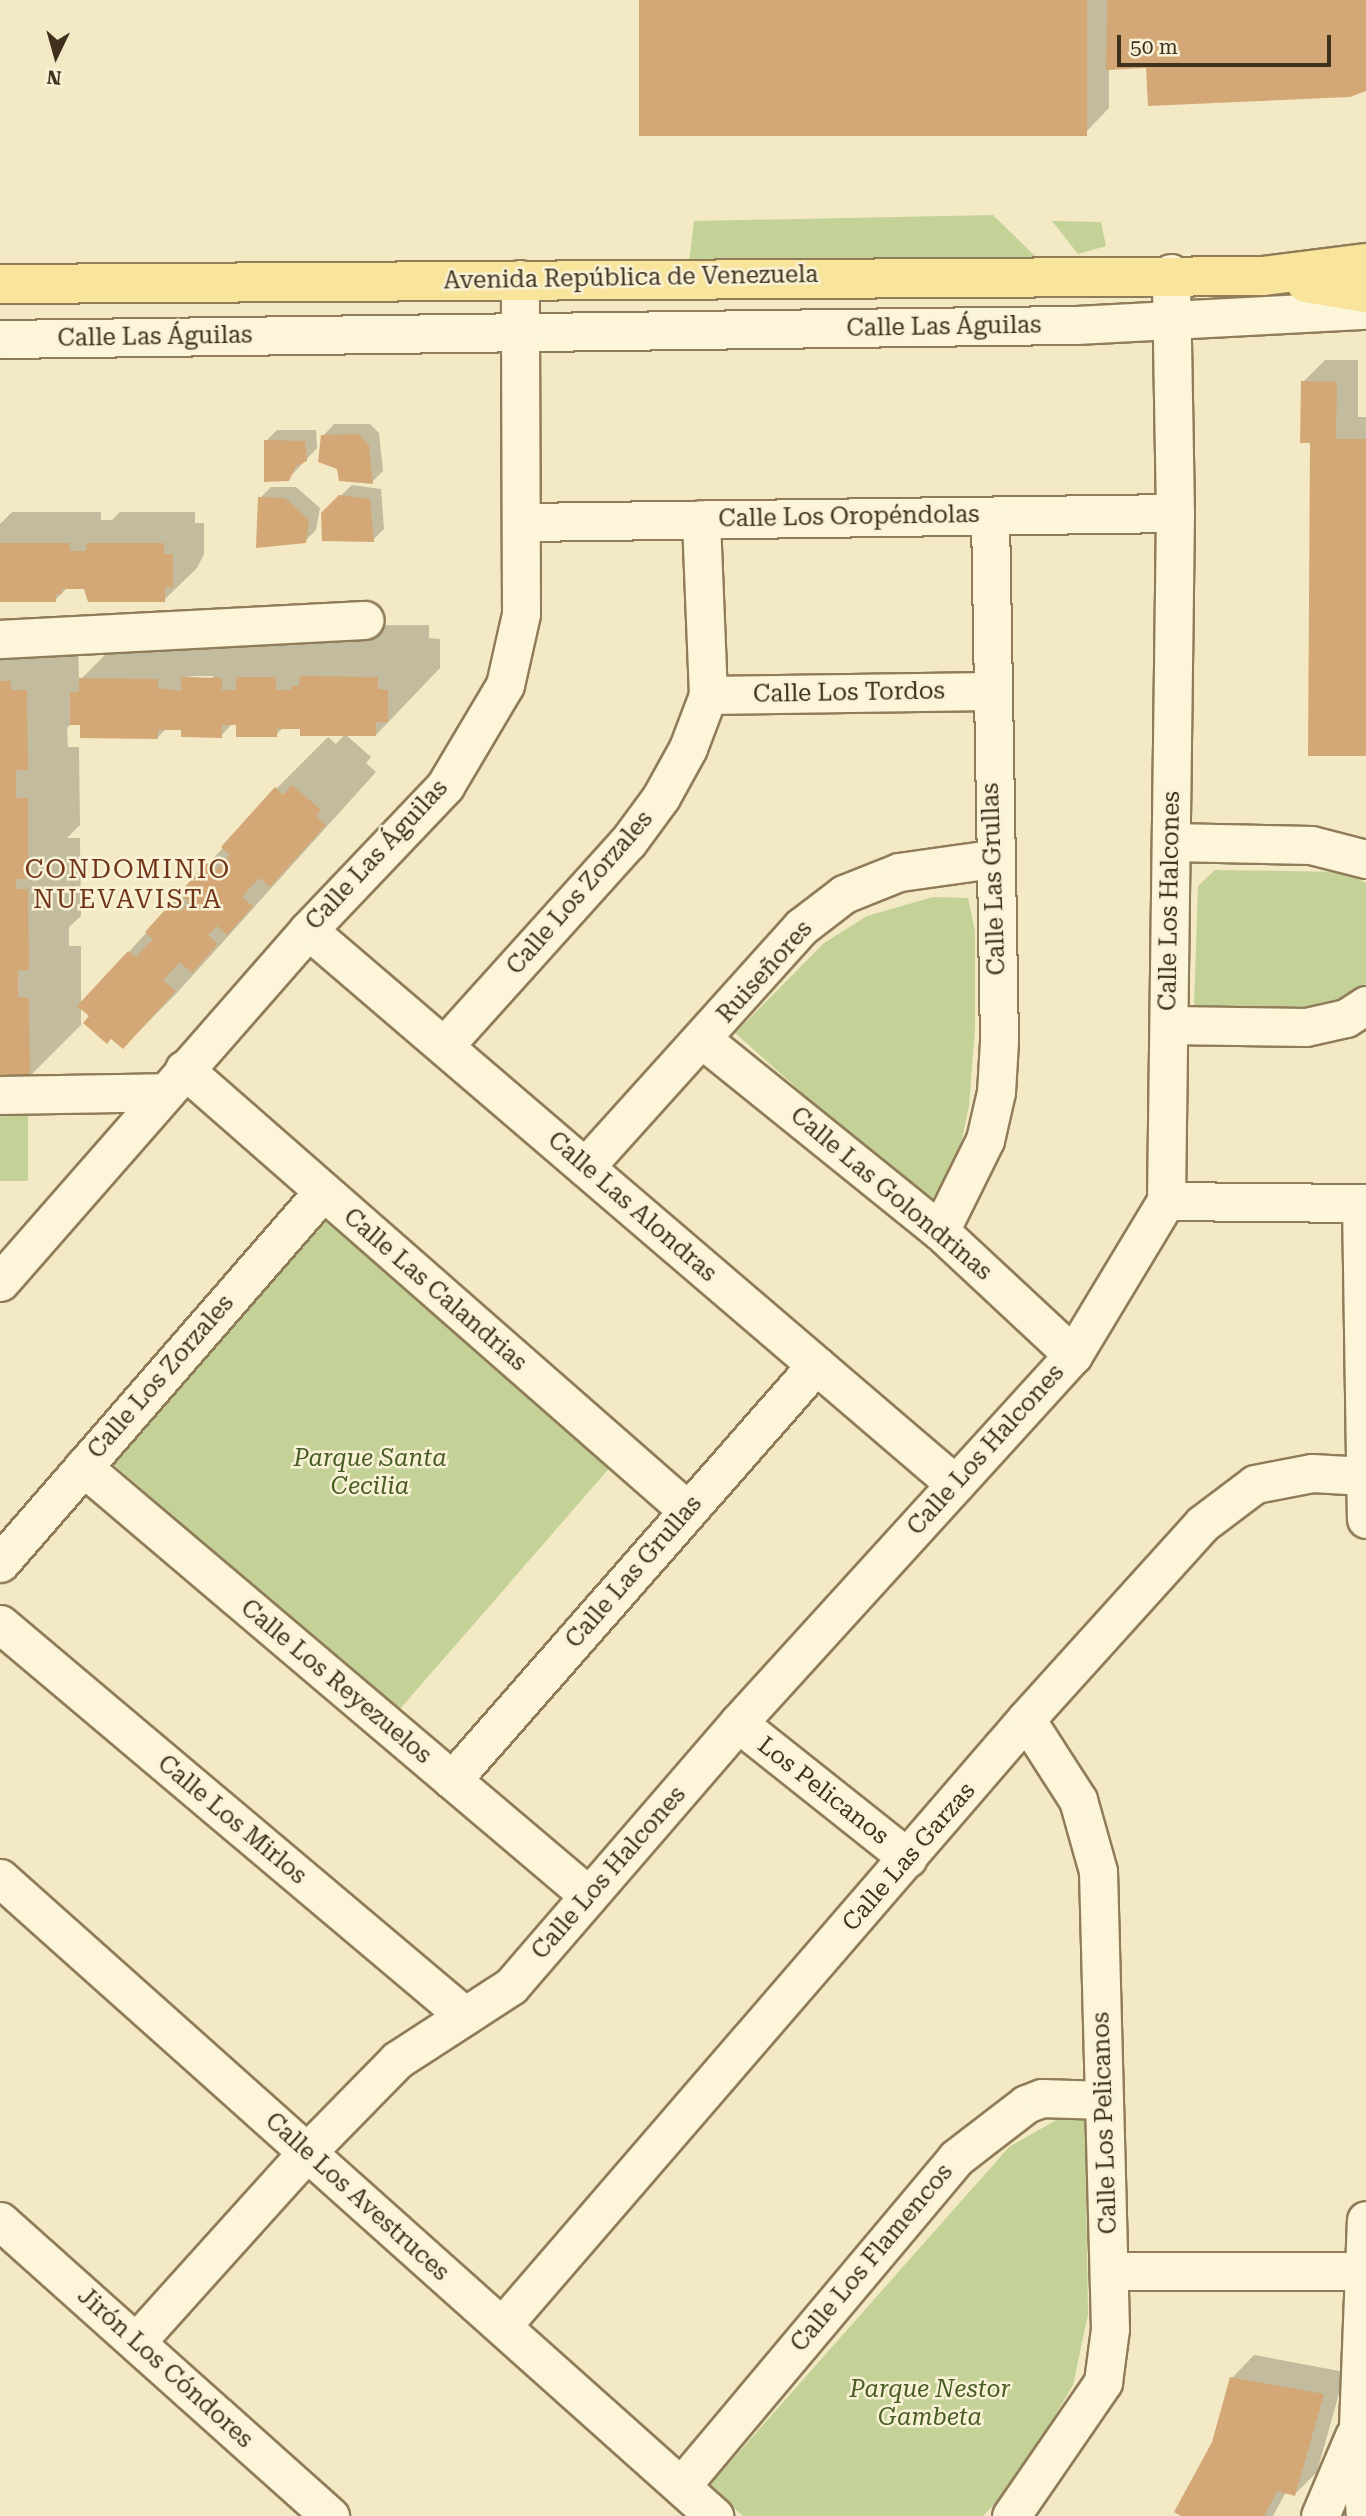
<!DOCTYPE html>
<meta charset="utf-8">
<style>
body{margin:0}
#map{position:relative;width:1366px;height:2516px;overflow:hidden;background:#f3eac5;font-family:"Roboto Serif",serif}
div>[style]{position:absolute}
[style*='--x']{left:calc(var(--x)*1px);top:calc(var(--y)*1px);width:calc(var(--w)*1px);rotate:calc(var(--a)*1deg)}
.green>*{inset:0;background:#c5d297;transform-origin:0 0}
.shadow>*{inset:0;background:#0003}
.building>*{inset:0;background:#d4a777;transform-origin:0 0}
.roads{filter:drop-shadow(2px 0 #907c59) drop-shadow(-2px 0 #907c59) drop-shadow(0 2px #907c59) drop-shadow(0 -2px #907c59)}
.minor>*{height:37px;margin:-18.5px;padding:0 18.5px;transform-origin:18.5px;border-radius:18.5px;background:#fcf5da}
.major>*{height:38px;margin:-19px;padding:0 19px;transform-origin:19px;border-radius:19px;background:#f8e49a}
span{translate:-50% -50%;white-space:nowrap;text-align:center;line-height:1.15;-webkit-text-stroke:5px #f9f2d6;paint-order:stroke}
.street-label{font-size:24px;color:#3f311e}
.park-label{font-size:24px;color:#485d23;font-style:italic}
.neighbourhood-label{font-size:26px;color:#703419;letter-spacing:2px}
.north{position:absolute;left:21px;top:21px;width:70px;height:70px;-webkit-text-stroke:5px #f9f2d6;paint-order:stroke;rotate:185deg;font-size:19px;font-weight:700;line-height:28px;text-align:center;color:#3f311e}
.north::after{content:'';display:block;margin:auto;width:24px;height:32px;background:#3f311e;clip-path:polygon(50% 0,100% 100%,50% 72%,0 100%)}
.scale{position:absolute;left:1117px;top:35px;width:214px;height:32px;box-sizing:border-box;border:4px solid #3f311e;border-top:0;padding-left:9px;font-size:21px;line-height:24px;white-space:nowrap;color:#3f311e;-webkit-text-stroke:5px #f9f2d6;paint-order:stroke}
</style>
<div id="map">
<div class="green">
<div style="clip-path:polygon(993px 215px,1039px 260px,689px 264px,694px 221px)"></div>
<div style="clip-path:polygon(1052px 221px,1101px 222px,1106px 246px,1078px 254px)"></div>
<div style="clip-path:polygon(1215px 870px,1346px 872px,1366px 883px,1366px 995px,1345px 1007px,1240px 1013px,1194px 1005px,1198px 886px)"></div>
<div style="clip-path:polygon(933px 897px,968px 898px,975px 931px,975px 1029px,969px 1106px,957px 1163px,928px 1205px,735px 1033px,824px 943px,867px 916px)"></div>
<div style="left:0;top:1110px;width:28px;height:71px"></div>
<div style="left:326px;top:1221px;width:376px;height:323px;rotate:41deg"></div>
<div style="clip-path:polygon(1085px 2114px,1088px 2315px,1073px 2385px,1016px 2482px,983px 2516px,743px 2516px,709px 2486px,1009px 2147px,1058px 2119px)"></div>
</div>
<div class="shadow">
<div style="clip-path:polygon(640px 0,1366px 0,1366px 90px,1148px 67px,1109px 68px,1109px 108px,1087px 131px)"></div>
<div style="clip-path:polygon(1325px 360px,1358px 360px,1358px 417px,1366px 417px,1366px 755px,1303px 382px)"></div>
<div style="clip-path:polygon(334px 424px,370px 424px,379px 433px,383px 471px,372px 482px,339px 468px,323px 436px)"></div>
<div style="clip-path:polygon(277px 430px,316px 430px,317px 448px,288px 479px,266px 441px)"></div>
<div style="clip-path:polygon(352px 485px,381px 489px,384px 529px,373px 540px,323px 513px)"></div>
<div style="clip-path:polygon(271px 487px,296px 487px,320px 508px,316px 530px,305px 541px,260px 498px)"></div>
<div style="clip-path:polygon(12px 512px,101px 512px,101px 520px,112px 520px,120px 512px,195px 512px,195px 523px,204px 523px,204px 554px,197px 568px,164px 600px,85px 587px,68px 587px,55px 600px,0 600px,0 524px)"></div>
<div style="clip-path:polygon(evenodd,429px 625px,429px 638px,440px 639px,440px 668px,376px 735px,345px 734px,371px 757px,366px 763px,376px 772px,175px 995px,123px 1047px,81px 1007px,81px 1025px,29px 1077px,0 1086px,0 660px,22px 639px,78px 639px,79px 681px,133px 627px,429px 625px,185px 676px,214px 676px,211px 679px,185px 676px,429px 625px,72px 723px,158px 737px,167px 728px,221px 736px,233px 723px,276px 735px,284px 727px,345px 734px,336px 744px,328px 737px,276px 789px,81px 1005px,81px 946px,69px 946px,69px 927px,81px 916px,80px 838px,67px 838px,80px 825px,79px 747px,68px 747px,67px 728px,72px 723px)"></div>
<div style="clip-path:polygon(1254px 2355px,1345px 2372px,1317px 2472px,1295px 2494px,1286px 2492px,1273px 2516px,1184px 2516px,1214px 2442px,1232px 2378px)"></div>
</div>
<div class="building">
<div style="left:639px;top:0;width:448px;height:136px"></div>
<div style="clip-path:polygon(1107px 0,1366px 0,1366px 91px,1350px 97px,1148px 106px,1146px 68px,1106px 70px)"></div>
<div style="clip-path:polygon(1301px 381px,1337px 382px,1336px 439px,1366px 439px,1366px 756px,1308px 756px,1310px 443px,1300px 443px)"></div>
<div style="clip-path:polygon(358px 434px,369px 445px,373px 484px,339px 481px,337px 469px,318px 462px,321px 435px)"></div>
<div style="clip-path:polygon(264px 440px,305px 441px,307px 461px,296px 466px,289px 481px,264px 482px)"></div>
<div style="clip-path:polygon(339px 495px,370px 499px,374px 542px,322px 541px,321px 513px)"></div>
<div style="clip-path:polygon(258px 497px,285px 498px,309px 520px,306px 543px,256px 548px)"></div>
<div style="clip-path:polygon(0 543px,69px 543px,70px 551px,86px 551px,86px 543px,164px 543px,164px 554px,173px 554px,173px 588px,165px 587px,165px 602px,88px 602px,84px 589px,62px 589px,62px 594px,56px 594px,56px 602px,0 602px)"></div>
<div style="clip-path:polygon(300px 676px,378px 677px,378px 689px,388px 690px,388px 722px,376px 722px,376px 736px,300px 736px,300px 729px,277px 729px,277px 737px,236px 737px,236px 725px,222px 725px,222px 738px,181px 737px,181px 730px,158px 730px,158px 739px,80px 738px,80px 725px,70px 725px,70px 692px,79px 692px,79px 678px,158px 679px,158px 688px,181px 691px,181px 677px,222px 678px,222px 690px,236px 690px,236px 677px,276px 677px,276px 690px,291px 690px,291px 686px,299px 686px)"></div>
<div style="clip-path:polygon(0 681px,11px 681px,11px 690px,27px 690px,28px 770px,16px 770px,16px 798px,28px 798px,28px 879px,16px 879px,16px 889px,28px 889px,29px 970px,18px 970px,18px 997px,29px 998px,30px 1079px,0 1088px)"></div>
<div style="clip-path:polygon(292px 785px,321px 810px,316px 816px,326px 825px,270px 887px,259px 878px,242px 897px,253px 906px,227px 935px,217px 926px,208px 935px,218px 944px,192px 973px,180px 962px,163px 980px,176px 991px,123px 1049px,111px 1039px,107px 1044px,83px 1023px,89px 1016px,77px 1006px,128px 951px,136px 957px,153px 939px,145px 932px,172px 902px,181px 911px,189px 902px,179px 893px,207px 863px,215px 871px,230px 855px,221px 847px,275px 787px,283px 795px)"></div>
<div style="clip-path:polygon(1230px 2377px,1324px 2394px,1295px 2496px,1277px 2491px,1264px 2516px,1181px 2516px,1174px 2512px,1212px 2442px)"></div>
</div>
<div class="roads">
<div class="minor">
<div style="--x:0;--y:339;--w:1076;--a:-0.75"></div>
<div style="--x:1076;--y:325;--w:290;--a:-3"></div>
<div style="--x:523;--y:522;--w:652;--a:-0.79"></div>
<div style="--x:0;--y:639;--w:365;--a:-3"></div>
<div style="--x:708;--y:695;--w:282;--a:-0.8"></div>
<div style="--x:1171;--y:842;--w:140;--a:1.2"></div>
<div style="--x:1311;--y:845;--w:57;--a:14.3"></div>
<div style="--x:308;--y:930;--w:852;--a:40.57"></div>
<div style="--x:1169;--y:1025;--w:137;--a:0.8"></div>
<div style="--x:1306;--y:1027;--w:41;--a:-12.7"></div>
<div style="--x:1346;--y:1018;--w:24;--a:-33"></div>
<div style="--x:703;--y:1040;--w:304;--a:38.9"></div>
<div style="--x:940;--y:1231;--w:182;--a:43"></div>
<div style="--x:444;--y:1046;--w:275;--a:-48"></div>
<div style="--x:628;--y:842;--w:56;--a:-53.7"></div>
<div style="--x:661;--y:797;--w:56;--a:-61.1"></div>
<div style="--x:688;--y:748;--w:57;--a:-69.3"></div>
<div style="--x:708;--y:695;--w:176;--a:-92.3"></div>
<div style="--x:184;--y:1069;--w:669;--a:41.24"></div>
<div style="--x:0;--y:1095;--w:164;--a:-1"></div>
<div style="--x:585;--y:1167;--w:323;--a:-48"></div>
<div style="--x:801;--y:927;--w:54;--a:-37.5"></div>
<div style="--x:844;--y:894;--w:59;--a:-21.8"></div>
<div style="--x:899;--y:872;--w:94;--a:-8"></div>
<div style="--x:1166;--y:1201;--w:200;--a:0.6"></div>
<div style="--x:1361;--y:1203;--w:316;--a:89.1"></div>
<div style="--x:940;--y:1231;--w:102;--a:-63.7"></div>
<div style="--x:985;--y:1140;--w:49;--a:-77.1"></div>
<div style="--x:996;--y:1092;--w:50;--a:-86.6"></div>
<div style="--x:999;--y:1042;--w:526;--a:-90.98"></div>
<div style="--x:0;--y:1282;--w:468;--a:-48.8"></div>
<div style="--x:308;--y:930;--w:199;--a:-46.4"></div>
<div style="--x:445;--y:786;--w:117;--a:-59.3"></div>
<div style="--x:505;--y:685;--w:73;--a:-77.3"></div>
<div style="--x:521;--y:614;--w:335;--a:-90.2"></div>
<div style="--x:83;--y:1467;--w:663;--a:40.29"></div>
<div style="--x:0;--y:1563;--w:492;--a:-49"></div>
<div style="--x:0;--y:1624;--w:608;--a:40.13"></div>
<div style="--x:738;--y:1723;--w:217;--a:38.5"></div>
<div style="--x:452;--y:1780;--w:552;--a:-48.75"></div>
<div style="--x:0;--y:1878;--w:958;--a:41.78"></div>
<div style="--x:0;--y:2221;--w:443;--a:41.8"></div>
<div style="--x:1109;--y:2271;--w:256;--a:0"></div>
<div style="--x:502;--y:2326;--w:802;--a:-49.2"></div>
<div style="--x:1026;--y:1719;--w:263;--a:-47.9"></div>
<div style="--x:1202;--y:1524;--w:66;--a:-37"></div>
<div style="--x:1255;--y:1484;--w:58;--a:-10.9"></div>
<div style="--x:1312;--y:1473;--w:53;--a:3.2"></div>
<div style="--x:136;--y:2342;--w:256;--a:-48"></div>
<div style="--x:307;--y:2152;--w:129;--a:-45.6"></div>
<div style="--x:397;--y:2060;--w:136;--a:-33"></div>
<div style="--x:511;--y:1986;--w:347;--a:-49.2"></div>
<div style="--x:738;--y:1723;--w:498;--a:-47.7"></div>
<div style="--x:1073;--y:1355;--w:180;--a:-58.9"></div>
<div style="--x:1166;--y:1201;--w:688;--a:-89.25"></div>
<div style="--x:1175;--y:513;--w:240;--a:-91"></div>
<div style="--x:681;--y:2486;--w:428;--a:-50"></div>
<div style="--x:956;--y:2158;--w:88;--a:-37.6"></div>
<div style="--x:1026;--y:2104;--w:17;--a:-21"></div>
<div style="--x:1042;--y:2098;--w:62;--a:1.8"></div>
<div style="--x:1011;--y:2516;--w:163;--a:-55.5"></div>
<div style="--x:1103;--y:2382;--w:53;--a:-82.5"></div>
<div style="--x:1110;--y:2329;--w:458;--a:-91.5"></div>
<div style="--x:1098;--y:1871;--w:74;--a:-105.7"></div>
<div style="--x:1078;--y:1800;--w:96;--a:-122.7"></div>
<div style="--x:1320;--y:2516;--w:87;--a:-67"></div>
<div style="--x:1365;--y:2516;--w:90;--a:-94.4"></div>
<div style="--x:1358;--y:2426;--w:206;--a:-87.8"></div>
</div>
<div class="major">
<div style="--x:1306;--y:283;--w:61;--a:9.5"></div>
<div style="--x:0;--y:284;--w:1263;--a:-0.36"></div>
<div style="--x:1263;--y:276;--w:104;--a:-7.2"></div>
</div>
</div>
<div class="street-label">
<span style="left:631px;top:278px;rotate:-1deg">Avenida República de Venezuela</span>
<span style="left:944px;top:327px;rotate:-1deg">Calle Las Águilas</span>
<span style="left:155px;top:337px;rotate:-1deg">Calle Las Águilas</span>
<span style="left:849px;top:517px;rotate:-1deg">Calle Los Oropéndolas</span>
<span style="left:849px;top:693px;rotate:-1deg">Calle Los Tordos</span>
<span style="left:377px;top:855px;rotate:-47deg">Calle Las Águilas</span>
<span style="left:994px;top:879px;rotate:-92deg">Calle Las Grullas</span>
<span style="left:580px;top:893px;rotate:-49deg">Calle Los Zorzales</span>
<span style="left:1170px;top:901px;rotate:-89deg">Calle Los Halcones</span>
<span style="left:765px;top:972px;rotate:-48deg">Ruiseñores</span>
<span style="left:891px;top:1194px;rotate:40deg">Calle Las Golondrinas</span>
<span style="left:632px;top:1207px;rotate:41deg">Calle Las Alondras</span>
<span style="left:435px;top:1290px;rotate:41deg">Calle Las Calandrias</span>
<span style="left:161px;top:1377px;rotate:-49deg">Calle Los Zorzales</span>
<span style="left:986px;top:1450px;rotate:-48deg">Calle Los Halcones</span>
<span style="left:634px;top:1572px;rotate:-49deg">Calle Las Grullas</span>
<span style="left:336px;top:1682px;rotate:40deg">Calle Los Reyezuelos</span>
<span style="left:823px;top:1791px;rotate:38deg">Los Pelicanos</span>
<span style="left:232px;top:1820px;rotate:40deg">Calle Los Mirlos</span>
<span style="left:909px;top:1857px;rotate:-49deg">Calle Las Garzas</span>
<span style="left:609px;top:1873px;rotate:-49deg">Calle Los Halcones</span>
<span style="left:1105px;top:2123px;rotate:-92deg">Calle Los Pelicanos</span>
<span style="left:357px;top:2197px;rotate:42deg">Calle Los Avestruces</span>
<span style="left:872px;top:2258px;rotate:-50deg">Calle Los Flamencos</span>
<span style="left:165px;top:2368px;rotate:42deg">Jirón Los Cóndores</span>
</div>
<div class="park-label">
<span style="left:370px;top:1473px">Parque Santa<br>Cecilia</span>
<span style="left:930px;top:2404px">Parque Nestor<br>Gambeta</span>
</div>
<div class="neighbourhood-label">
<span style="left:128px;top:885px">CONDOMINIO<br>NUEVAVISTA</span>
</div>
<div class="north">N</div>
<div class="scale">50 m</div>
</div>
